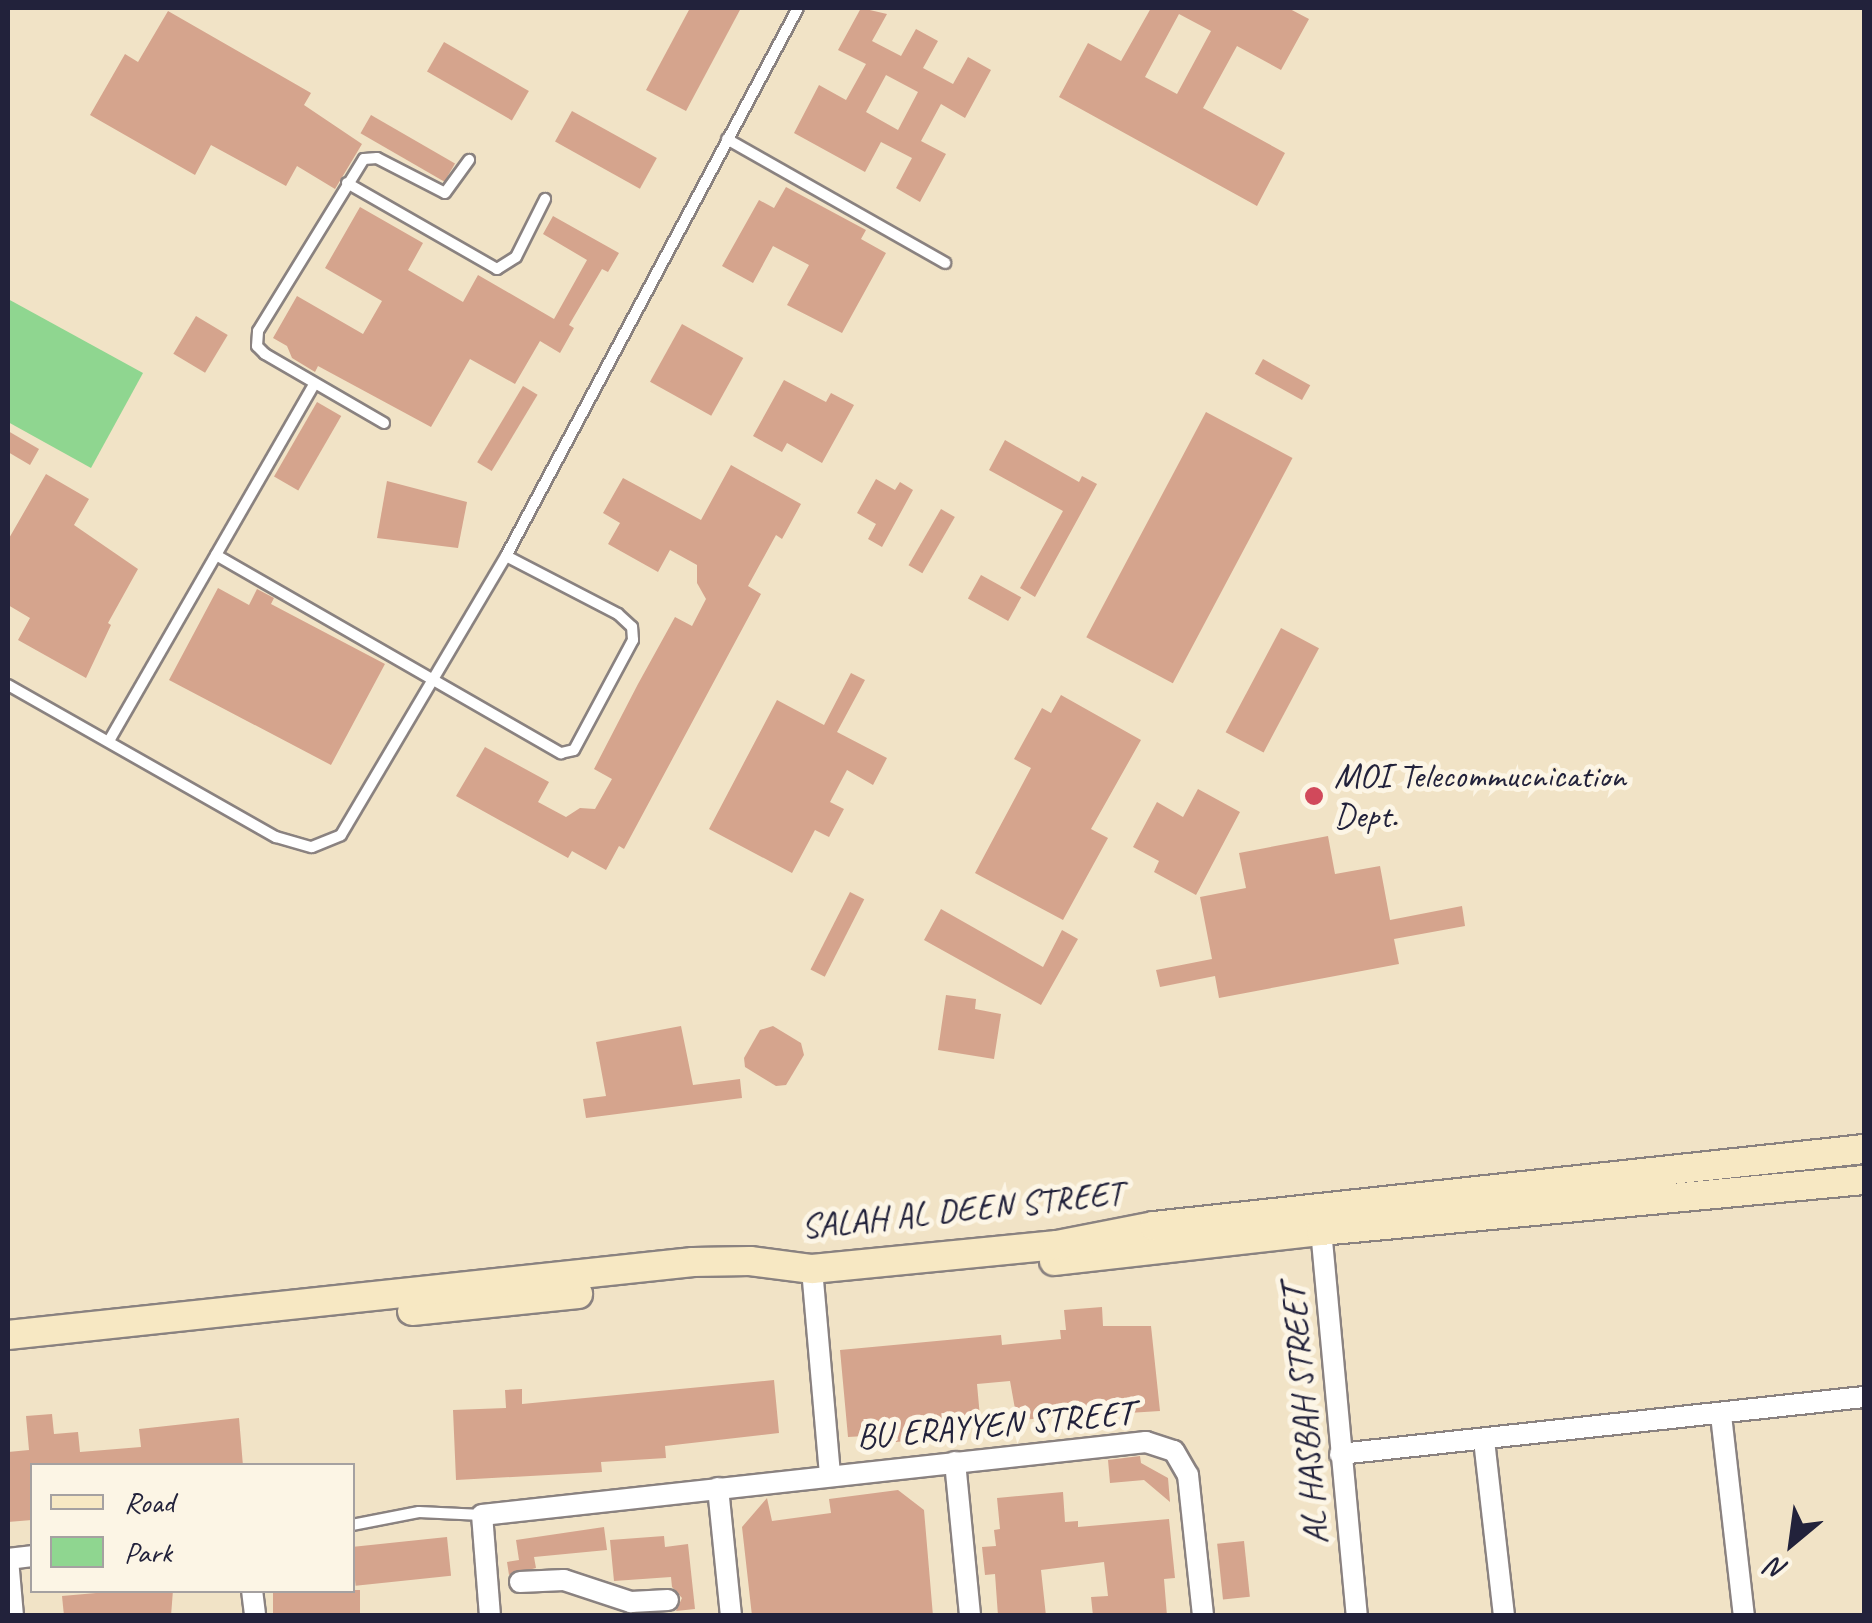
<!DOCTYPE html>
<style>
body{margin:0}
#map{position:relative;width:1872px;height:1623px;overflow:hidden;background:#f1e3c6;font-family:Caveat,sans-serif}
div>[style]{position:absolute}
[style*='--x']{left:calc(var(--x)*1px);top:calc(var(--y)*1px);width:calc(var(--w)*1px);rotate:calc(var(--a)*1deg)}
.green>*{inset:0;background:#8fd690}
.building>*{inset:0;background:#d5a48d;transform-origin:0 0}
.roads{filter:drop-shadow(2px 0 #8a8280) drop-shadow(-2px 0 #8a8280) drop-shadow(0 2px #8a8280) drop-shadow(0 -2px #8a8280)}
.lane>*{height:10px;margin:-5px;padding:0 5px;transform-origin:5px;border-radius:5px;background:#fff}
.street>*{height:20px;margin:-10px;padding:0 10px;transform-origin:10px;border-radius:10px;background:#fff}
.secondary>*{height:28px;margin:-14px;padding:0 14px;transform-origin:14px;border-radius:14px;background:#f7e8c3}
.dots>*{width:28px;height:28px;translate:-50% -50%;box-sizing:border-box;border:5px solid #fcf5e5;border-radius:50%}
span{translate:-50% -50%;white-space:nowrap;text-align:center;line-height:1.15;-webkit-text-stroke:10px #fcf5e5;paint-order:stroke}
.poi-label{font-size:35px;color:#22223b}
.left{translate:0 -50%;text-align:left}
.street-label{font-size:35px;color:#22223b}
.frame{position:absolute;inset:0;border:10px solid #22223b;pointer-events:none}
.legend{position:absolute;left:30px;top:1463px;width:325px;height:130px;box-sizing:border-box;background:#fcf5e5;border:2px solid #a5a1a1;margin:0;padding:12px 18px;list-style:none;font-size:30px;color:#22223b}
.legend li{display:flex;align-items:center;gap:20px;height:50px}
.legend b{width:50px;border:2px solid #a5a1a1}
.north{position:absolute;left:1742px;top:1493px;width:100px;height:100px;-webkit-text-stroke:8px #fcf5e5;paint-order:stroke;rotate:209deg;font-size:28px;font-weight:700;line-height:40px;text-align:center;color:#22223b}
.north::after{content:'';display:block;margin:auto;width:35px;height:45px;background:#22223b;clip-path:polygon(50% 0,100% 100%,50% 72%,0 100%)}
</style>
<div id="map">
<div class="green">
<div style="clip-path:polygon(8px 299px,143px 373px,91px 468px,8px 422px)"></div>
</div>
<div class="building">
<div style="clip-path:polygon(690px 8px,741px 8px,686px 111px,646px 90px)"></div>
<div style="clip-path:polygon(evenodd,861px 8px,887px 14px,872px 41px,901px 56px,916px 29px,938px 41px,923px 68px,953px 84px,968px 57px,991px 70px,965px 118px,941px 104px,921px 141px,946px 154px,920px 202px,896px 188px,912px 158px,881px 142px,865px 172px,794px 133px,819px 85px,846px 100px,866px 64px,838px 50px,861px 8px,886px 75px,918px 92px,898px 130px,866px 112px,886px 75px)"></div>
<div style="clip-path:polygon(evenodd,1151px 8px,1288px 8px,1309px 19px,1281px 70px,1237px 46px,1203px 108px,1285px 153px,1257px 206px,1059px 97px,1088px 43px,1121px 61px,1151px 8px,1179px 14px,1211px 31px,1177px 94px,1145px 77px,1179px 14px)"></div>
<div style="clip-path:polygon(168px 11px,311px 93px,304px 105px,362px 144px,335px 189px,297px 166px,286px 186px,211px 145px,195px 175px,90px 115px,125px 54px,138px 62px)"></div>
<div style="left:444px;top:42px;width:98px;height:34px;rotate:30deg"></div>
<div style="left:572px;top:111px;width:97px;height:35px;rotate:29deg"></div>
<div style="left:371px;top:115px;width:97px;height:21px;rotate:30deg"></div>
<div style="clip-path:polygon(786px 187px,866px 230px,861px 239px,886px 253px,842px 333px,787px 305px,809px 265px,773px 246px,753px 283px,722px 266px,759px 200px,774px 208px)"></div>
<div style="clip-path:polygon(360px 207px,423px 243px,408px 270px,463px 302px,478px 275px,554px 319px,587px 260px,543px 234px,553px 216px,619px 253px,608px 272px,602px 269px,569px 325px,574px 328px,560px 353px,540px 341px,515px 384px,470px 359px,431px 427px,318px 366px,315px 372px,292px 358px,287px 346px,273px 338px,297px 296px,363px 334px,382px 301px,325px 268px)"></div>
<div style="left:196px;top:316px;width:37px;height:44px;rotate:31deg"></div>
<div style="left:682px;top:324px;width:70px;height:66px;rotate:29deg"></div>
<div style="left:1263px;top:359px;width:54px;height:17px;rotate:29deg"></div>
<div style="clip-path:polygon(784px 380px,826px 402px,831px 393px,854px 405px,822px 463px,787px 443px,782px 452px,753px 436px)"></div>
<div style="left:523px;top:386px;width:17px;height:89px;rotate:31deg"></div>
<div style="left:317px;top:402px;width:28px;height:86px;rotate:30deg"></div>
<div style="left:1206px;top:412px;width:98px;height:255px;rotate:28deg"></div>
<div style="clip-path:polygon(8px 431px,39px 449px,30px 465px,8px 452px)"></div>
<div style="clip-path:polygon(1005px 440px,1079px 482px,1082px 476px,1097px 484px,1035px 597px,1020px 588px,1063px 511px,989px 470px)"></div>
<div style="clip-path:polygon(731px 465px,801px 504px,782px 539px,776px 535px,748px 586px,761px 594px,624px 849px,619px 846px,606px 870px,572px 851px,568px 858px,456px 796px,485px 747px,549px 782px,538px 802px,566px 817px,580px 808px,595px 809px,612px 779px,594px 769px,638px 684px,675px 617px,692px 626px,706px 599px,697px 583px,697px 565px,670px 550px,658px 572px,608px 544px,620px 523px,603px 513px,623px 478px,701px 520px)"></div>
<div style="clip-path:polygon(46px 474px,89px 499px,74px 525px,138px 569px,108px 623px,111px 625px,86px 678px,18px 640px,30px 618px,8px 605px,8px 540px)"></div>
<div style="clip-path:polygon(876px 479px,895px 490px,900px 482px,913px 490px,882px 547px,868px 539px,876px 524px,857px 513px)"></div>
<div style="clip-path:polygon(387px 481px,467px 502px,458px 548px,377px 538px)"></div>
<div style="left:941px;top:509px;width:16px;height:65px;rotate:30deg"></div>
<div style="left:981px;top:575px;width:46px;height:27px;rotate:29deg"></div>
<div style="clip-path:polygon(218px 588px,249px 605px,257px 589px,274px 598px,271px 604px,385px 664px,331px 765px,169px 680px)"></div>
<div style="left:1281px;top:628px;width:43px;height:118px;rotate:28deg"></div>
<div style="clip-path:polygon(851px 673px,865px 680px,837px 732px,887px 758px,873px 785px,847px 770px,830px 802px,844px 809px,829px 837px,815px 830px,792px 873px,709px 829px,777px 700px,824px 725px)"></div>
<div style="clip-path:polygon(1061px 695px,1141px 740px,1091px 829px,1108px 838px,1063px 920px,975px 873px,1031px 768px,1014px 759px,1042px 708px,1051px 713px)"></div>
<div style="clip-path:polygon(1198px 789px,1240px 812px,1196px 895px,1154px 872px,1159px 861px,1133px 847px,1157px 802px,1183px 817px)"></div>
<div style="clip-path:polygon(1328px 836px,1335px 874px,1380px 866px,1390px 920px,1462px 906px,1465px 926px,1394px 939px,1399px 964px,1219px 998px,1215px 976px,1160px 987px,1156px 970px,1212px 959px,1200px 897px,1246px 888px,1239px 853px)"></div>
<div style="left:850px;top:892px;width:16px;height:87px;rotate:27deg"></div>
<div style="clip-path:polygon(941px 909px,1043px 967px,1062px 930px,1078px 939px,1041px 1005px,924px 940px)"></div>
<div style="clip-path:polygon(946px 995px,976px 999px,975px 1009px,1001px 1014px,994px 1059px,938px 1050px)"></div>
<div style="clip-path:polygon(681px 1026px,693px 1085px,740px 1079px,742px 1098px,586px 1118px,583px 1099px,606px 1096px,596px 1042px)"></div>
<div style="clip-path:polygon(773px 1026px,801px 1043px,804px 1055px,786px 1085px,776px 1086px,745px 1067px,744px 1058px,760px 1030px)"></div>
<div style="clip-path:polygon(1102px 1307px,1103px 1326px,1151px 1326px,1160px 1411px,1017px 1420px,1010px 1381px,977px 1384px,980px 1417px,905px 1425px,906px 1441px,866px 1445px,865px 1436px,848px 1437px,840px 1350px,1001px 1335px,1002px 1345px,1061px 1339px,1060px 1330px,1066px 1330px,1064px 1310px)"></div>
<div style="clip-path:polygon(774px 1380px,779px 1433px,665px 1446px,666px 1458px,601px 1462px,602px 1472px,456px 1480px,453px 1410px,506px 1408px,505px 1390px,522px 1389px,522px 1404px)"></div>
<div style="clip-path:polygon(52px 1414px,54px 1434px,78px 1432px,80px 1452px,141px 1447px,139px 1429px,239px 1418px,243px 1466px,32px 1466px,32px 1520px,8px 1522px,8px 1452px,29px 1450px,26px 1416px)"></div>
<div style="clip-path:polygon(1140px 1456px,1141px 1463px,1168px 1478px,1170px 1502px,1144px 1480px,1110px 1483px,1108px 1460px)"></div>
<div style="clip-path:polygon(898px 1490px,924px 1510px,933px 1616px,752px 1616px,742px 1527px,767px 1498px,772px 1521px,831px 1513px,829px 1499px)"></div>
<div style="clip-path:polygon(1063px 1492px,1065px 1522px,1078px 1521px,1078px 1527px,1169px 1519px,1175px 1578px,1164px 1579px,1167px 1616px,1093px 1616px,1091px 1597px,1108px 1596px,1104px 1562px,1041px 1570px,1046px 1616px,998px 1616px,995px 1574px,985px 1575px,982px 1547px,996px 1546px,994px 1530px,1000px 1529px,997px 1498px)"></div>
<div style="clip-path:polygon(604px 1527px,607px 1550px,534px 1557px,536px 1568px,509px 1575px,507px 1562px,519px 1560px,516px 1540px)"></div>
<div style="clip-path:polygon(664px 1536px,665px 1547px,688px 1544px,695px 1609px,676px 1611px,682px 1598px,672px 1587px,671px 1577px,614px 1581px,610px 1540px)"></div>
<div style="left:447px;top:1537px;width:39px;height:96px;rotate:84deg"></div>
<div style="left:1244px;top:1541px;width:56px;height:27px;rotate:84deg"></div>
<div style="clip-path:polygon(130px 1590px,173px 1590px,171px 1616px,64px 1616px,62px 1596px)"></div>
<div style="left:273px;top:1590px;width:87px;height:26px"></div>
</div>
<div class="roads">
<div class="lane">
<div style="--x:727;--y:139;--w:251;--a:29.6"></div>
<div style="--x:347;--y:183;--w:173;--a:29.8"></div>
<div style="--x:497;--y:269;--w:22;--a:-32"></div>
<div style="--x:516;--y:257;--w:65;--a:-63.4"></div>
<div style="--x:384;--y:423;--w:138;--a:-149.9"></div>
<div style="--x:265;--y:354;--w:11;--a:-135"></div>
<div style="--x:257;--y:346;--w:15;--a:-86"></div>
<div style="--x:258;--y:331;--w:202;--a:-58.4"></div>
<div style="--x:364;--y:159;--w:13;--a:-4"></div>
<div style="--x:377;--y:158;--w:76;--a:27.2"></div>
<div style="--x:445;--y:193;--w:41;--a:-54"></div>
<div style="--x:216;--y:555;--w:398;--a:29.9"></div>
<div style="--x:561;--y:753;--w:13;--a:-13"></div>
<div style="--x:574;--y:750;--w:125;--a:-61.8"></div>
<div style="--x:633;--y:640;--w:13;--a:-94"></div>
<div style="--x:632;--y:627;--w:19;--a:-137"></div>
<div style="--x:618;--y:614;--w:126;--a:-152.6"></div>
<div style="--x:8;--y:685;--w:308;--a:29.6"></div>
<div style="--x:276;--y:837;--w:37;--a:16"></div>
<div style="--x:312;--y:847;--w:31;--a:-22"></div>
<div style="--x:341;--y:835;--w:324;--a:-59.4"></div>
<div style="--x:506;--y:556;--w:621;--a:-61.95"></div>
<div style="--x:109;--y:741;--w:412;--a:-60.1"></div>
<div style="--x:352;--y:1525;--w:68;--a:-11"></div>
<div style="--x:419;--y:1512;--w:63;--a:2.7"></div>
</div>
<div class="street">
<div style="--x:1320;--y:1219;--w:399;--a:84.7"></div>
<div style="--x:812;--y:1269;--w:205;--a:85"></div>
<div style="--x:1721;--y:1415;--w:202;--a:83.5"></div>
<div style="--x:1484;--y:1440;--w:177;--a:83.5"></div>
<div style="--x:1340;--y:1454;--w:527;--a:-6.21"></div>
<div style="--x:955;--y:1462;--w:155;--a:84.4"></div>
<div style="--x:718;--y:1488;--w:129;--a:84.2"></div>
<div style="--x:8;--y:1559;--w:57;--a:85"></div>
<div style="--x:8;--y:1559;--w:24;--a:-7"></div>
<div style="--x:520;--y:1582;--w:44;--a:-2.6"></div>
<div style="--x:564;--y:1580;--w:71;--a:18.2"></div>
<div style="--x:631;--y:1602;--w:37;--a:-3"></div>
<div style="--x:252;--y:1590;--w:26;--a:83"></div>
<div style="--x:490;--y:1616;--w:101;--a:-94.5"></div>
<div style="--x:482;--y:1515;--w:668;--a:-6.27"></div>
<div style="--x:1146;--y:1442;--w:29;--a:18"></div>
<div style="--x:1174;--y:1451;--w:28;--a:60"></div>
<div style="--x:1188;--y:1475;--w:142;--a:83.9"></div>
</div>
<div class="secondary">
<div style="--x:1054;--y:1261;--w:269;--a:-6.4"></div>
<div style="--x:1321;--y:1231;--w:545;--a:-5.37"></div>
<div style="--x:412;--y:1311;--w:167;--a:-5.8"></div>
<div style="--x:8;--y:1335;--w:689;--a:-6.08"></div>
<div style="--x:693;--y:1262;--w:57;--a:-1"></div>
<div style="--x:750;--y:1261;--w:63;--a:7.4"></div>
<div style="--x:812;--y:1269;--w:246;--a:-5.6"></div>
<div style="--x:1057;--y:1245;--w:99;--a:-11.1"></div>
<div style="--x:1154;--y:1226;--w:714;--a:-6.19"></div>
</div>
</div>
<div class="dots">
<div style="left:1314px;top:796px;background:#d1495b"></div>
</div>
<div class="poi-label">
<span class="left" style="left:1334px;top:796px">MOI Telecommucnication<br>Dept.</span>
</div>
<div class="street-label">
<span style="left:962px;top:1210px;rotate:-6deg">SALAH AL DEEN STREET</span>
<span style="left:1305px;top:1415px;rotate:-95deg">AL HASBAH STREET</span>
<span style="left:995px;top:1425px;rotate:-5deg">BU ERAYYEN STREET</span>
</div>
<div class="frame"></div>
<ul class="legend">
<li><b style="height:12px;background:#f7e8c3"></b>Road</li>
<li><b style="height:28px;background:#8fd690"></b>Park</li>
</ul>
<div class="north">N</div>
</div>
